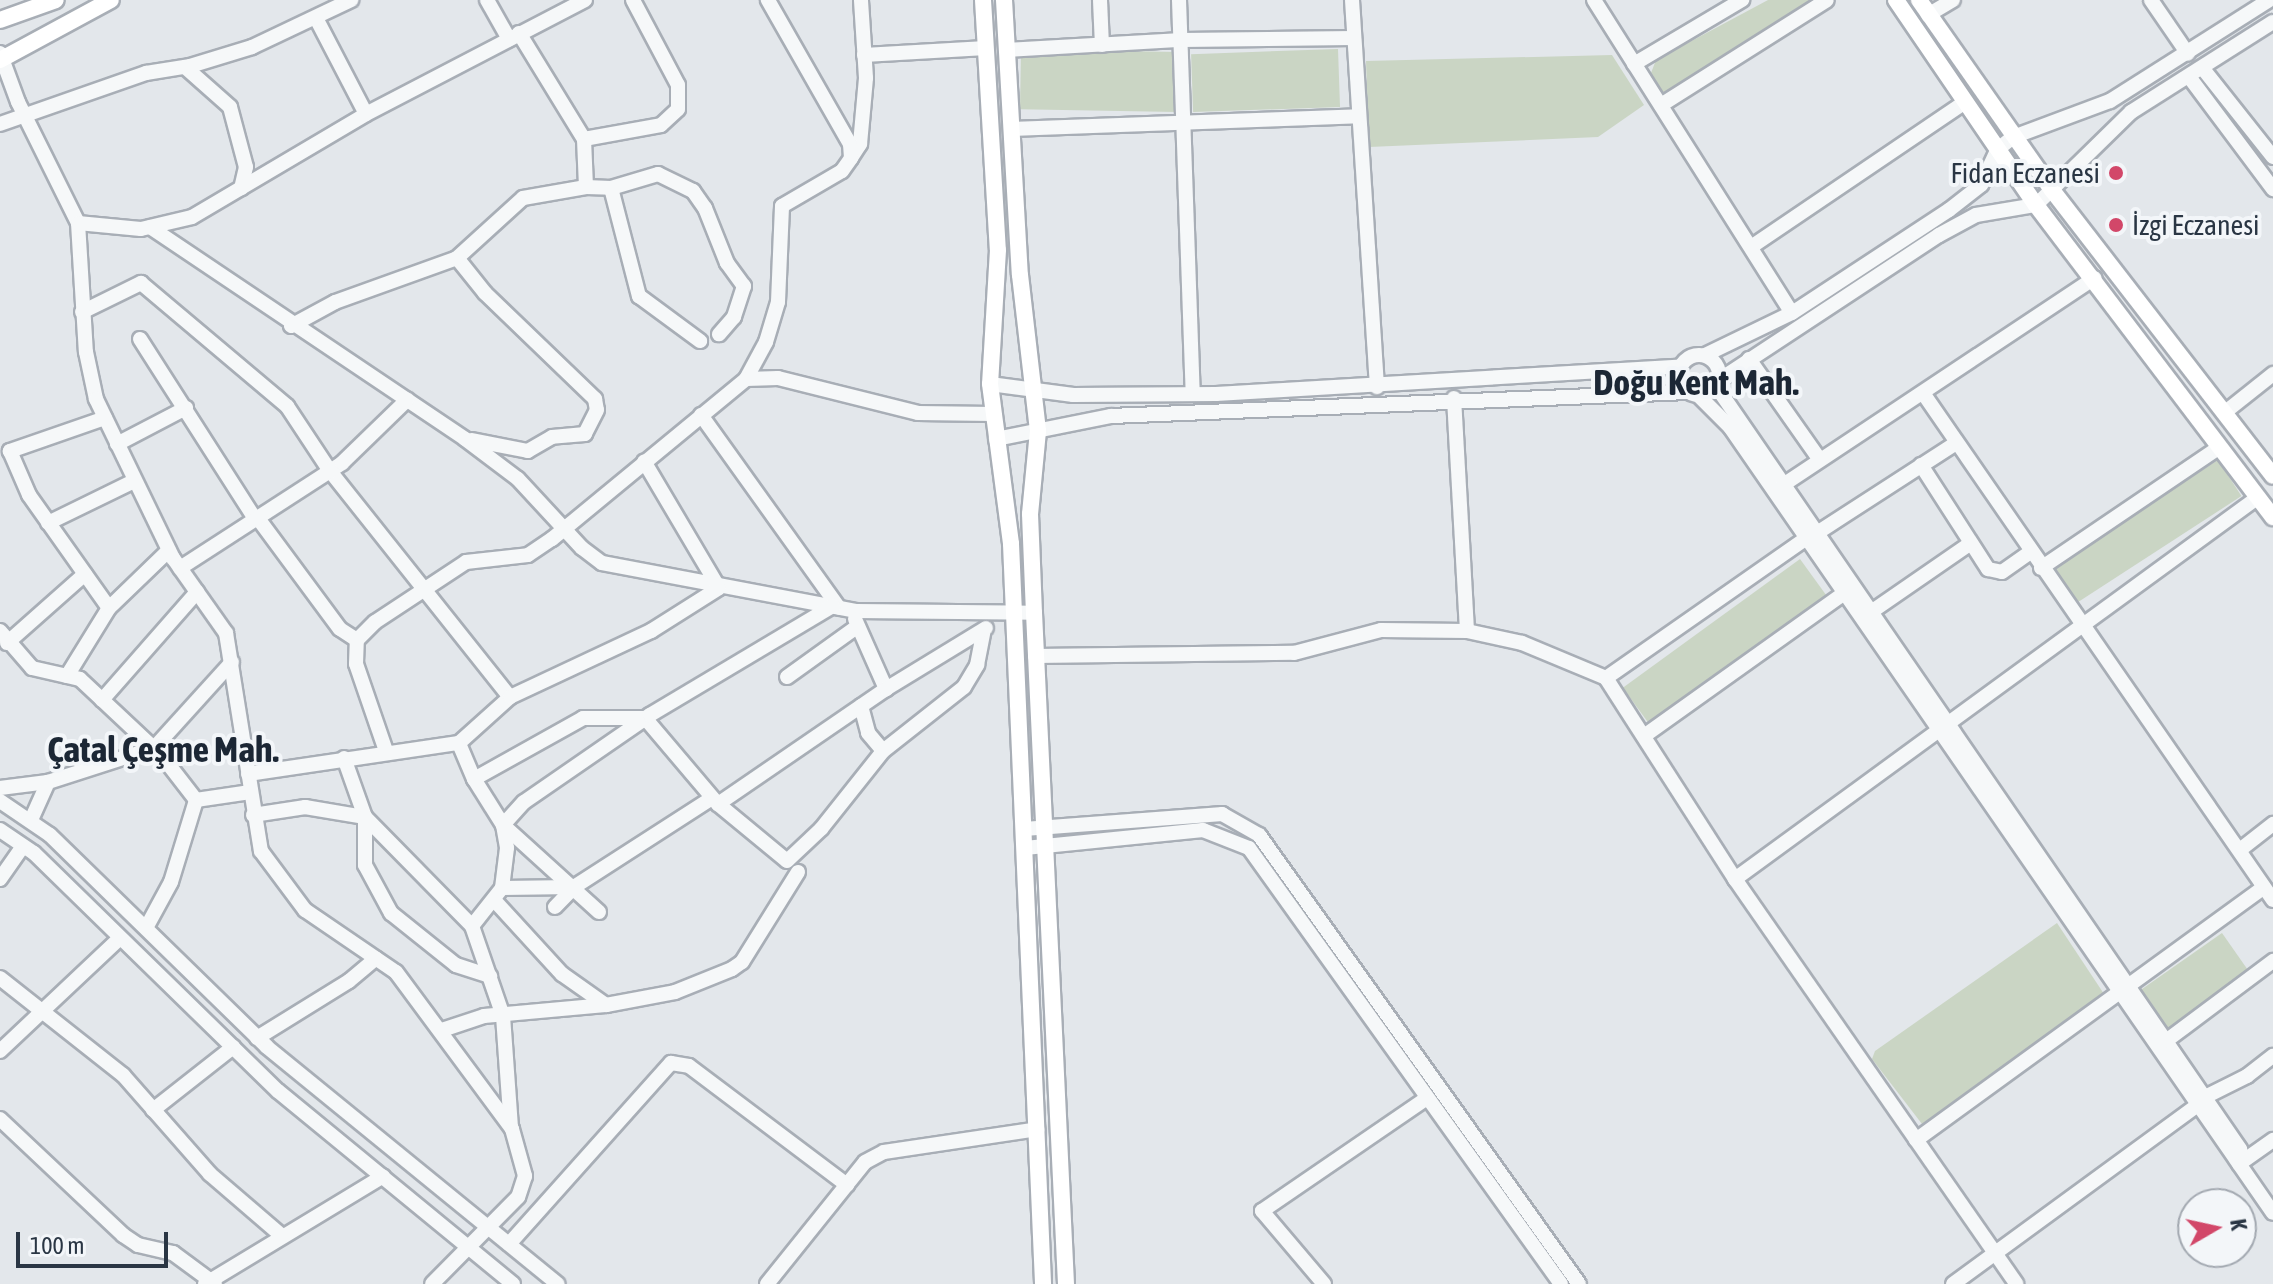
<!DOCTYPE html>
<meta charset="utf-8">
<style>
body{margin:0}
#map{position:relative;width:2273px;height:1284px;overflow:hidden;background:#e3e7eb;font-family:"Asap Condensed",sans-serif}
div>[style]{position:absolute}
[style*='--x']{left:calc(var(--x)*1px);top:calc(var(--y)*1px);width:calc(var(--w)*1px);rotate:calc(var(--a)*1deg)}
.green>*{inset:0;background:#cad5c4;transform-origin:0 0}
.roads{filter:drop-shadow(2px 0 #a8aeb6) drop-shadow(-2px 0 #a8aeb6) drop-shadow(0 2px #a8aeb6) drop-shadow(0 -2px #a8aeb6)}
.minor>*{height:14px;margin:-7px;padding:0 7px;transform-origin:7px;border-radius:7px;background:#f6f8f9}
.minor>.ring{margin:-7px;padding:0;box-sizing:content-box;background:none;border:14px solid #f6f8f9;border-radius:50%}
.major>*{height:16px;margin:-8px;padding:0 8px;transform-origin:8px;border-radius:8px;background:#fff}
.dots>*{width:22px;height:22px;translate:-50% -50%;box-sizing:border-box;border:4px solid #f3f6f9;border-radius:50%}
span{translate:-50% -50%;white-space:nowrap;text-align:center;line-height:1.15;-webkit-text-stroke:8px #f3f6f9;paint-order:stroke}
.poi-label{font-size:28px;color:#2a3644}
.right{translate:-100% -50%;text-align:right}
.left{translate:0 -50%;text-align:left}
.district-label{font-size:36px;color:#1c2735;font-weight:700}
.north{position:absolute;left:2177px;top:1188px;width:80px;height:80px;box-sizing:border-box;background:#f3f6f9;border:2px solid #a3a9b1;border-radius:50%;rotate:81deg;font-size:22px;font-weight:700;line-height:32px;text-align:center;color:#2a3644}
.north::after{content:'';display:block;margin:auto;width:28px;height:36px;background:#d24769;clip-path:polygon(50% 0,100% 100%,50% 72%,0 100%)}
.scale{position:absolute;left:16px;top:1232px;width:152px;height:36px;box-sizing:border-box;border:4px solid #2a3644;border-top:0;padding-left:10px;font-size:24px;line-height:28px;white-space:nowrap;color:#2a3644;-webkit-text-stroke:6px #f3f6f9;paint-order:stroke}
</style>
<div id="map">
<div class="green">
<div style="clip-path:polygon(1768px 0,1820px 0,1665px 95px,1651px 73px,1656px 60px)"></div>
<div style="left:1338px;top:49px;width:58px;height:147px;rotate:88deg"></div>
<div style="left:1178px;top:52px;width:60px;height:157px;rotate:91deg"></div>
<div style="clip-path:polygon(1612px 55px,1644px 105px,1598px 137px,1369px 147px,1366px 61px)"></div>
<div style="left:2218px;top:460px;width:43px;height:202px;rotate:57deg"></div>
<div style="left:1800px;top:559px;width:49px;height:219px;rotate:54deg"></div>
<div style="clip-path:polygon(2057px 923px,2106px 997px,1922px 1124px,1872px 1059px,1875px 1051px)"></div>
<div style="left:2222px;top:933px;width:47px;height:104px;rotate:55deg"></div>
</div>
<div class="roads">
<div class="minor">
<div style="--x:487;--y:0;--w:45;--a:60.6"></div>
<div style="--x:1100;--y:0;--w:45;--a:87.5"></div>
<div style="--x:1179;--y:0;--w:393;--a:88"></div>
<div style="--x:1352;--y:0;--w:388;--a:86.3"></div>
<div style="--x:1594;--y:0;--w:370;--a:57.7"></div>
<div style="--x:2151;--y:0;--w:65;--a:55.6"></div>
<div style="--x:1928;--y:15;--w:29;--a:-31"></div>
<div style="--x:316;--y:18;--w:108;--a:62.5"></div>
<div style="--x:366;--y:114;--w:247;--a:-27.5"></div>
<div style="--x:519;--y:33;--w:124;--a:58.5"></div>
<div style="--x:584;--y:139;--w:48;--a:87.6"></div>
<div style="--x:586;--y:187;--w:25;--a:2"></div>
<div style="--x:611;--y:188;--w:49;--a:-16.6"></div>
<div style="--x:658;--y:174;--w:39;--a:26"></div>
<div style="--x:693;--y:191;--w:21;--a:55"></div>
<div style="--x:705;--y:208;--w:59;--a:68.2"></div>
<div style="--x:727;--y:263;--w:29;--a:54"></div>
<div style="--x:744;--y:286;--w:33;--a:108"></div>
<div style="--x:734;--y:317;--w:23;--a:131"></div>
<div style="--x:1006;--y:50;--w:176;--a:-3.3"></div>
<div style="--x:1182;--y:40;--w:172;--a:-0.7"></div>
<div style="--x:0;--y:53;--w:52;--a:69.8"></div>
<div style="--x:18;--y:102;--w:135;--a:63.6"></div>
<div style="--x:78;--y:223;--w:129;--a:86.5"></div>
<div style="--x:86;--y:352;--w:48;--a:78"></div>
<div style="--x:96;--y:399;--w:177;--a:64.2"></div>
<div style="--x:173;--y:558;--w:92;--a:54.8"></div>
<div style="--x:226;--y:633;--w:221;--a:80.9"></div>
<div style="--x:261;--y:851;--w:74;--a:53.3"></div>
<div style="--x:305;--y:910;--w:110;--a:34.3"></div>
<div style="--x:396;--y:972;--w:195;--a:53.5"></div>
<div style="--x:512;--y:1129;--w:49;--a:74.5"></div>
<div style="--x:525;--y:1176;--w:22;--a:108"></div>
<div style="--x:518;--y:1197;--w:122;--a:134.7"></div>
<div style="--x:864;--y:55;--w:122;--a:-3.3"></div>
<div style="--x:1634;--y:64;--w:126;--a:-30.7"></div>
<div style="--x:185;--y:67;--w:60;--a:41.6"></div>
<div style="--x:230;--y:107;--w:62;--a:75.1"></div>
<div style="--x:246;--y:167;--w:22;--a:103"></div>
<div style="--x:2204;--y:70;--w:111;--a:51.6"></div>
<div style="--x:2190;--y:78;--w:139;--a:53.2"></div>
<div style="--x:1661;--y:105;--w:196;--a:-32.3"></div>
<div style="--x:0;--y:124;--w:155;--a:-19.3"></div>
<div style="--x:146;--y:73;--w:45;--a:-9"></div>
<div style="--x:190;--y:66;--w:65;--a:-17"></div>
<div style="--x:252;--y:47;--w:110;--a:-25.4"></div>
<div style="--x:1011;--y:129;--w:348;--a:-2.1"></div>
<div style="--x:584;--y:139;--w:78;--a:-10.3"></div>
<div style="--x:661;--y:125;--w:23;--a:-43"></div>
<div style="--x:678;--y:109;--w:24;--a:-90"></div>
<div style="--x:678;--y:85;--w:96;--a:-117.9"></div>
<div style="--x:851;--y:158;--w:17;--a:-57"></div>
<div style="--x:860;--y:144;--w:66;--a:-84.8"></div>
<div style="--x:866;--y:78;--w:78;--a:-93.7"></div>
<div style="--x:611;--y:188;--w:112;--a:75.5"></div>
<div style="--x:639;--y:296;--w:76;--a:36.4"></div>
<div style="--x:78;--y:223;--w:63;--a:5.4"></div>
<div style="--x:141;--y:229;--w:52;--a:-13.2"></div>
<div style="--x:192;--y:217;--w:202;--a:-30.6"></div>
<div style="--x:150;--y:227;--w:380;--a:33.9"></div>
<div style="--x:465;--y:439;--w:66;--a:37"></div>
<div style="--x:518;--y:479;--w:94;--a:47.2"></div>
<div style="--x:582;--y:548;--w:25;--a:37"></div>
<div style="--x:602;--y:563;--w:258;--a:10.7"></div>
<div style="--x:856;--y:611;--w:178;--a:0.6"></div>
<div style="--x:1751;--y:247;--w:257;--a:-34.1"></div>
<div style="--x:457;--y:258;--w:45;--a:51.3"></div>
<div style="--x:485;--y:293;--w:153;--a:43.9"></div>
<div style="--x:595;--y:399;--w:11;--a:80"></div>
<div style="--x:597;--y:410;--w:27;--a:117"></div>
<div style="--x:585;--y:434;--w:33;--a:175"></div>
<div style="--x:552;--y:437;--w:28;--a:150"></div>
<div style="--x:528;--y:451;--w:57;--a:-168.9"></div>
<div style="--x:82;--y:312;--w:66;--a:-26.2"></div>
<div style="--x:141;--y:283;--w:191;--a:40.1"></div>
<div style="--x:287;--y:406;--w:78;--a:56.5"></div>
<div style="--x:330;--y:471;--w:289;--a:51.5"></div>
<div style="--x:291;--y:326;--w:50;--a:-28.6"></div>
<div style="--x:335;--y:302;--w:130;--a:-19.8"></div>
<div style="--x:457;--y:258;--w:89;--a:-42.3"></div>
<div style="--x:523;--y:198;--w:64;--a:-9.9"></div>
<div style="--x:140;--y:339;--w:214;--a:57.4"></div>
<div style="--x:1705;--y:355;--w:97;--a:-25.8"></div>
<div style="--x:1792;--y:313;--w:188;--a:-33.3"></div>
<div style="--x:1949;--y:210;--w:41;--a:-38"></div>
<div style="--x:1981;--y:185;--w:38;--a:-65"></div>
<div style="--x:1997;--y:150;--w:21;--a:-39"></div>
<div style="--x:2013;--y:137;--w:103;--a:-20.4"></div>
<div style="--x:2110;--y:101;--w:188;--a:-32.4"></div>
<div class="ring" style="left:1679px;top:355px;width:26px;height:26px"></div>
<div style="--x:1749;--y:359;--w:123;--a:54.9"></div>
<div style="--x:746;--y:379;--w:42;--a:-61.6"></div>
<div style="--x:766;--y:342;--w:42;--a:-73.3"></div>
<div style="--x:778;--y:302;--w:96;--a:-87.6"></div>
<div style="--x:782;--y:206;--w:69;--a:-30.3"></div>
<div style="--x:842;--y:171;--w:16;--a:-55"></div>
<div style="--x:851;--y:158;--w:14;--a:-94"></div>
<div style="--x:850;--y:144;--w:166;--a:-119.7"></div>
<div style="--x:1719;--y:380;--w:263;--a:-33.4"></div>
<div style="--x:1939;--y:235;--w:42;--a:-28.4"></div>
<div style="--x:1976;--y:215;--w:61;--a:-9.5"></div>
<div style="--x:2036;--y:205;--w:133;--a:-44.4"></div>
<div style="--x:2131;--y:112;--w:168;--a:-32.4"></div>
<div style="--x:990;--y:384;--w:84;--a:7.5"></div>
<div style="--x:1073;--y:395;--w:143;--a:-0.4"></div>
<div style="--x:1216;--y:394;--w:466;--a:-3.4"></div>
<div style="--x:1716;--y:386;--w:926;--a:55.52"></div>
<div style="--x:1923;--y:393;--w:616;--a:55.38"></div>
<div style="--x:1698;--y:395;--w:45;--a:45"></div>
<div style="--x:1730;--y:427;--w:955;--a:55.36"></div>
<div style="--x:1454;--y:398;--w:233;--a:86.8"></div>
<div style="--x:2224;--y:413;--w:63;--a:-38.5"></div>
<div style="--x:701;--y:415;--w:237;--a:54.4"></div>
<div style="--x:105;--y:418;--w:101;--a:160.8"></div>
<div style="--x:10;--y:451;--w:48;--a:66.6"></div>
<div style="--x:29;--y:495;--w:138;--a:54.7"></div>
<div style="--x:996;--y:439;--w:117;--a:-11.3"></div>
<div style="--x:1111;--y:416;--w:578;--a:-2.38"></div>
<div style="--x:117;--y:444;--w:78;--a:-27.6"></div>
<div style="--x:1921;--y:465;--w:124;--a:57.2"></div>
<div style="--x:1988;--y:569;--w:14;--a:12"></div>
<div style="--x:2002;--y:572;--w:33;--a:-35"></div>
<div style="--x:1783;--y:485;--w:374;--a:-33.6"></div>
<div style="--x:257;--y:517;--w:139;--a:53.5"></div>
<div style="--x:340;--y:629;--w:20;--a:33"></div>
<div style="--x:48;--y:523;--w:96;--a:-26"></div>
<div style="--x:1817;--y:533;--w:166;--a:-32.9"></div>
<div style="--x:180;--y:568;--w:193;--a:-32.9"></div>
<div style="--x:342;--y:463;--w:91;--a:-44.1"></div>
<div style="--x:2041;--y:568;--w:216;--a:-34.1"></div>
<div style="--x:1871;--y:612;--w:121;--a:-34.6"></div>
<div style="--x:855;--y:619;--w:77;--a:66.1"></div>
<div style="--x:0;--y:631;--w:49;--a:49.1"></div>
<div style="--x:32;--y:668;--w:49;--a:12.9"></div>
<div style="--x:80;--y:679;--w:112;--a:43.2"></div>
<div style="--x:162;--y:756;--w:56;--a:52.3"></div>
<div style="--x:196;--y:800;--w:55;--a:-8.4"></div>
<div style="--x:7;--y:643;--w:104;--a:-41.5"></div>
<div style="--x:1035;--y:656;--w:259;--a:-0.7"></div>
<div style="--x:1294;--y:653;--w:90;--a:-14.8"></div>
<div style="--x:1381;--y:630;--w:86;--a:0.7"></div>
<div style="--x:1467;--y:631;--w:56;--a:12.3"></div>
<div style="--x:1522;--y:643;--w:91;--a:22.6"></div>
<div style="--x:1606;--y:678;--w:239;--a:57.3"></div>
<div style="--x:1735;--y:879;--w:493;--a:55.2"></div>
<div style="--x:67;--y:676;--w:80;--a:-58.3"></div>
<div style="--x:109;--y:608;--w:83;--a:-44"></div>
<div style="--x:787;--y:677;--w:87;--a:-35.7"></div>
<div style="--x:1606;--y:678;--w:245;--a:-34.9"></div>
<div style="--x:102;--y:700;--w:144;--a:-48.7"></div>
<div style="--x:861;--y:706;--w:28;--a:75"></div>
<div style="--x:868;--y:733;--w:23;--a:50"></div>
<div style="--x:1644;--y:736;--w:244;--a:-35.5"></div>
<div style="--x:386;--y:751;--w:92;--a:-109"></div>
<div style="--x:356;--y:664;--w:24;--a:-88"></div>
<div style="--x:357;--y:640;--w:25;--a:-45"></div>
<div style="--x:375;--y:622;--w:109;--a:-33.4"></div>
<div style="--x:466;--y:562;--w:62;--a:-6.4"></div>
<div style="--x:528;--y:555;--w:29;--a:-34"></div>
<div style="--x:552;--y:539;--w:251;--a:-39.5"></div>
<div style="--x:746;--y:379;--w:32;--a:-2"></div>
<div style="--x:778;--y:378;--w:144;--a:14"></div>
<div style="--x:918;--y:413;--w:75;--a:0.8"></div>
<div style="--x:344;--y:758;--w:63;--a:70.4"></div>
<div style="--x:365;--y:817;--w:153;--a:45.5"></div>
<div style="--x:248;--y:774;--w:213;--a:-8.4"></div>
<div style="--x:474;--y:779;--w:125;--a:-29.2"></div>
<div style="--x:583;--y:718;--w:62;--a:0"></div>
<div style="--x:645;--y:718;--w:113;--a:49.7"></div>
<div style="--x:718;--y:804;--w:89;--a:39.6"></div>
<div style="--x:787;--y:861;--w:47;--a:-43.3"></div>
<div style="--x:821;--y:829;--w:100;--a:-51.5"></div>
<div style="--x:883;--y:751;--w:103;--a:-38.3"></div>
<div style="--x:964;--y:687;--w:26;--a:-59"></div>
<div style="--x:977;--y:665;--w:33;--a:-79"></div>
<div style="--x:0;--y:788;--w:48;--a:-7.1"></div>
<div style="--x:48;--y:782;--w:111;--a:-17.8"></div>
<div style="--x:154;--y:748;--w:116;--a:-47.8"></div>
<div style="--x:0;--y:801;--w:60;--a:34.2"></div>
<div style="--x:50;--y:835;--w:303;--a:44.3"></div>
<div style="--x:267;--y:1047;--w:375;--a:39.2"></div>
<div style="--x:718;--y:804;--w:204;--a:-34.4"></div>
<div style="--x:886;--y:689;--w:117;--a:-31.4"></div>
<div style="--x:253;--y:815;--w:53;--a:-8.7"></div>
<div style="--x:305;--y:807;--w:61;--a:9.5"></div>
<div style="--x:365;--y:817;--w:48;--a:90"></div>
<div style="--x:365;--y:865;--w:55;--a:61.6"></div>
<div style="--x:391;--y:913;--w:83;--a:38.7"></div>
<div style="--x:456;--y:965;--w:36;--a:18"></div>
<div style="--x:31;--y:820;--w:42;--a:-65.9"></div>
<div style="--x:503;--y:825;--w:31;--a:-48"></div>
<div style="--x:524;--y:802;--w:153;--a:-34.6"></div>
<div style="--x:650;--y:715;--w:213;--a:-30.8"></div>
<div style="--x:503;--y:825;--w:23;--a:80"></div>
<div style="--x:507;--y:848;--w:40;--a:97.1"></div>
<div style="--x:502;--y:888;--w:48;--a:128.3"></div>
<div style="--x:472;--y:926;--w:95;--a:71"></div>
<div style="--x:503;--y:1016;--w:111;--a:85.9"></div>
<div style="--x:1024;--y:829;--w:199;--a:-4.3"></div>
<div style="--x:1222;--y:814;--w:43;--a:29.6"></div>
<div style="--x:1259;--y:835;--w:551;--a:54.52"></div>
<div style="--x:0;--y:830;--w:41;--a:34.1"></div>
<div style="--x:34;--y:853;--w:341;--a:44.3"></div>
<div style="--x:278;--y:1091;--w:304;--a:39.4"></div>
<div style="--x:1025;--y:848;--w:179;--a:-5.8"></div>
<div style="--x:1203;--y:830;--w:49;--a:21.4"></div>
<div style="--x:1249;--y:848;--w:536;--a:54.41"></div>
<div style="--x:2241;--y:849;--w:41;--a:-38"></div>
<div style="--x:0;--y:879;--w:40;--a:-55.1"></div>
<div style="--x:1735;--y:879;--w:646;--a:-36.13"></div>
<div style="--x:502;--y:888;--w:72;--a:-0.8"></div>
<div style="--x:495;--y:901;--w:99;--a:47.5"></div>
<div style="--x:562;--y:974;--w:54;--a:35.2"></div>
<div style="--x:555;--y:907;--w:28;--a:-46"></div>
<div style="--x:574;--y:887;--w:164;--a:-32.8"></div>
<div style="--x:599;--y:912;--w:130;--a:-137.8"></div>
<div style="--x:503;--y:825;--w:54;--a:-122.2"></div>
<div style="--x:474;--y:779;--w:39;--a:-113"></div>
<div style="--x:459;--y:743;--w:69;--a:-42"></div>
<div style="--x:510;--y:697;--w:156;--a:-25.1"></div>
<div style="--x:651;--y:631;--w:80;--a:-32.3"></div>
<div style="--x:719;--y:588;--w:147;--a:-120.6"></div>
<div style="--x:146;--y:928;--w:52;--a:-61.5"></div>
<div style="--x:171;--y:882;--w:86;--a:-73"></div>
<div style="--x:0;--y:978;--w:157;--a:38.3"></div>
<div style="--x:123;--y:1075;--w:132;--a:48.7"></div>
<div style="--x:210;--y:1174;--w:94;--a:40.7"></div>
<div style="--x:442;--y:1030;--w:44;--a:-18.4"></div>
<div style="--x:484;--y:1016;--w:122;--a:-5.2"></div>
<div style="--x:606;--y:1005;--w:70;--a:-10.7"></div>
<div style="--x:675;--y:992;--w:61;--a:-22"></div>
<div style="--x:732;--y:969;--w:12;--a:-35"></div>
<div style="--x:742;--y:962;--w:106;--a:-58.1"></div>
<div style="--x:257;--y:1038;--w:108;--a:-31.8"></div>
<div style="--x:349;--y:981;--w:35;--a:-40"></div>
<div style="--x:2166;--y:1041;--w:134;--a:-36.8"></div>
<div style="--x:0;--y:1051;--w:165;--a:-43.3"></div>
<div style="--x:2205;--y:1097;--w:47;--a:-26.6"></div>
<div style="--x:2247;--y:1076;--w:33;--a:-38"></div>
<div style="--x:153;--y:1110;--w:102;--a:-38.2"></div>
<div style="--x:0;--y:1119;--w:169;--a:43.3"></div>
<div style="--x:123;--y:1235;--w:18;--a:34"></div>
<div style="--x:138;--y:1245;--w:36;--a:13"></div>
<div style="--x:173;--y:1253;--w:52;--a:36.4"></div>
<div style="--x:1916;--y:1140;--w:430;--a:-36"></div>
<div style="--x:2239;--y:1164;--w:42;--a:-35.2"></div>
<div style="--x:509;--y:1244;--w:243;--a:-48.2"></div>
<div style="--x:671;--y:1063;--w:18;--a:9"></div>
<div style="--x:689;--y:1066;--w:198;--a:37"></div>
<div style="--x:205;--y:1284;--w:208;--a:-31.2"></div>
<div style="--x:767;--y:1284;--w:156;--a:-51.2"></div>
<div style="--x:865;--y:1162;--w:21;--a:-28"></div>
<div style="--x:884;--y:1152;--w:155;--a:-8.5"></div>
<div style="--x:1324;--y:1284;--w:96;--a:-130.3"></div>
<div style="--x:1262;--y:1211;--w:200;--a:-34.4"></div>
<div style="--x:1953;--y:1284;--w:303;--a:-36.2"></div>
</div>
<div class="major">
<div style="--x:983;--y:0;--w:250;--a:86.6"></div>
<div style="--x:998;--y:250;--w:134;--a:93.4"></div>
<div style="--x:990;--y:384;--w:161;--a:82.5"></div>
<div style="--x:1011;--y:544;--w:741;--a:87.52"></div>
<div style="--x:1004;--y:0;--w:275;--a:86.7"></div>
<div style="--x:1020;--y:275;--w:157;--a:83.4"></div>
<div style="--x:1038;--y:431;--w:83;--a:95.5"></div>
<div style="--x:1030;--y:514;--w:99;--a:87.7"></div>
<div style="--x:1034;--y:613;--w:672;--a:87.27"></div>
<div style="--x:1896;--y:0;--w:248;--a:55.7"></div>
<div style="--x:2036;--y:205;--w:392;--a:52.8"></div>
<div style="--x:1919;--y:0;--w:232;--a:55"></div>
<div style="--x:2052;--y:190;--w:361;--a:52.3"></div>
<div style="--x:0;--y:20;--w:59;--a:-19.7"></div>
<div style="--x:0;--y:60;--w:126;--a:-28.4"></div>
</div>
</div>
<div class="dots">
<div style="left:2116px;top:173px;background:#d24769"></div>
<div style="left:2116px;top:225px;background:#d24769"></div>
</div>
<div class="poi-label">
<span class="right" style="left:2100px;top:173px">Fidan Eczanesi</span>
<span class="left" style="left:2132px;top:225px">İzgi Eczanesi</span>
</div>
<div class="district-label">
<span style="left:1696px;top:383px">Doğu Kent Mah.</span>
<span style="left:163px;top:750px">Çatal Çeşme Mah.</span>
</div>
<div class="north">K</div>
<div class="scale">100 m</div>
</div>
